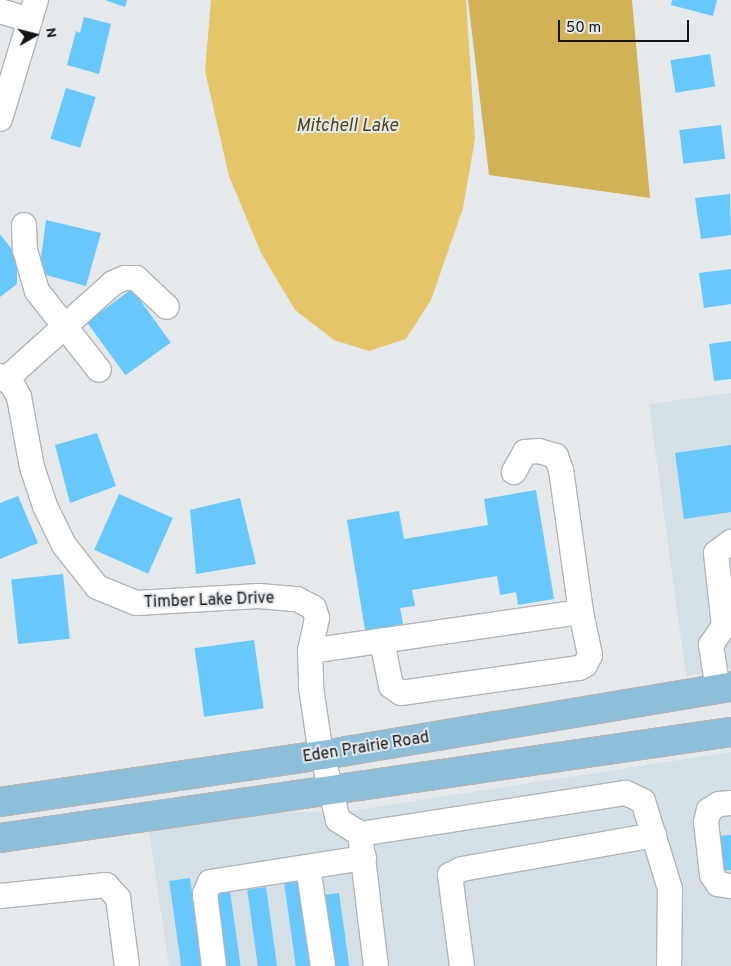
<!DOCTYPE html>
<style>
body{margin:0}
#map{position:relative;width:731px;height:966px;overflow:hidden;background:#e5e9ec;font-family:Overpass,sans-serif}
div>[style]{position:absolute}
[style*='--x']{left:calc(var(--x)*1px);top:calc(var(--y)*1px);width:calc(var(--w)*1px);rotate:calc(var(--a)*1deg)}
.built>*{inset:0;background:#d4dfe6}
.forest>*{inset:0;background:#d1b256}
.water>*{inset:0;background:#e5c56a}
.building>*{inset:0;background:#68c7fb;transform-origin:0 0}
.roads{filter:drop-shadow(1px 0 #b1b5b7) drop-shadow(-1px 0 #b1b5b7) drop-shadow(0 1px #b1b5b7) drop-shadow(0 -1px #b1b5b7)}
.minor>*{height:24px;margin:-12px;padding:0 12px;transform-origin:12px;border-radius:12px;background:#fff}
.major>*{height:28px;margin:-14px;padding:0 14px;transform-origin:14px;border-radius:14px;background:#8cbfda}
span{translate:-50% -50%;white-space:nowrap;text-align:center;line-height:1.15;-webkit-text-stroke:4px #e5e9ec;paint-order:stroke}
.street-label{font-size:16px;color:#131415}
.water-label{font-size:18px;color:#50431c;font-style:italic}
.north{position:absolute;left:10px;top:10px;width:50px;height:50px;-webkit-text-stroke:4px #e5e9ec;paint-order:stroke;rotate:82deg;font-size:14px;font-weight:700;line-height:20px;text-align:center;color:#131415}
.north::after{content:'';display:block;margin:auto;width:18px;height:22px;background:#131415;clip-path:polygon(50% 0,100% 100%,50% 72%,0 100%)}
.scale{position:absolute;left:558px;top:20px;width:131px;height:22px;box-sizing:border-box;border:2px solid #131415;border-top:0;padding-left:6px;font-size:15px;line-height:18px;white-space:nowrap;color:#131415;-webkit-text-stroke:4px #e5e9ec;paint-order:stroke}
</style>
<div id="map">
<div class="built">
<div style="clip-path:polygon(731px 393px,731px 668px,686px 676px,649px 404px)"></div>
<div style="clip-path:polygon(731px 752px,731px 966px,169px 966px,147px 818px,356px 810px)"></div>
</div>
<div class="forest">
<div style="clip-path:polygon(468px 0,632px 0,650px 198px,489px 175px)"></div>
</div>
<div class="water">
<div style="clip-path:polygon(211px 0,466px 0,475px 139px,463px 208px,431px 300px,406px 339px,369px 351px,334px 340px,295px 310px,261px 253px,229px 176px,205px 71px)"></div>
</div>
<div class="building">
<div style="clip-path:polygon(105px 0,127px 0,125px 7px)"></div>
<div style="clip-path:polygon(672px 0,717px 0,713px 16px,671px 5px)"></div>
<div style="clip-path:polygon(84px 17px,111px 24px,99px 74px,67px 65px,76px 31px,80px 33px)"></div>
<div style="left:710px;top:54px;width:33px;height:40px;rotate:81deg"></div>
<div style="left:66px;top:88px;width:31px;height:53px;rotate:17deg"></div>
<div style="left:721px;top:125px;width:34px;height:42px;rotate:83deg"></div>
<div style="clip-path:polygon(730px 194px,731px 235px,701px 239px,695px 198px)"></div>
<div style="clip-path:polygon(46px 220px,101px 233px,86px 286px,39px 273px)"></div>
<div style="clip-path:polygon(0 234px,17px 256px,17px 284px,0 297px)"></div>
<div style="clip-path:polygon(731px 269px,731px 304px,704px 308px,699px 273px)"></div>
<div style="left:132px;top:289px;width:66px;height:56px;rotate:54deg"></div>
<div style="clip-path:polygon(731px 341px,731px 379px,714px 381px,709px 344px)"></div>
<div style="clip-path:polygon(97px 433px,116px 486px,70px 503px,55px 445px)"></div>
<div style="clip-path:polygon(731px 445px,731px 512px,684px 519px,675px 453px)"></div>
<div style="clip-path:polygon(536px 490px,554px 599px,518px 605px,516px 592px,500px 595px,497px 576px,412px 590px,415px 606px,400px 608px,403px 624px,365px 630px,347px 520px,399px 511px,404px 539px,488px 525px,484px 499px)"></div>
<div style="left:119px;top:494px;width:59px;height:61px;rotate:24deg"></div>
<div style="clip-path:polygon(18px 496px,38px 543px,0 559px,0 503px)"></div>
<div style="clip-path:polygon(240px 498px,256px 564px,196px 574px,190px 510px)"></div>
<div style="left:63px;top:574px;width:65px;height:52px;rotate:84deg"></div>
<div style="left:254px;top:640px;width:69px;height:60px;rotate:82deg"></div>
<div style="clip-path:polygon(731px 835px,731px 870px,721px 871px,718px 836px)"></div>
<div style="left:190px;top:878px;width:89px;height:21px;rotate:82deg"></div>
<div style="left:300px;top:881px;width:86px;height:16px;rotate:82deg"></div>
<div style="left:266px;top:887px;width:80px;height:19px;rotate:82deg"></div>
<div style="left:230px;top:891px;width:76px;height:19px;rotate:82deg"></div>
<div style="left:339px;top:893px;width:74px;height:20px;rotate:82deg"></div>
</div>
<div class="roads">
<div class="minor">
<div style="--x:0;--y:11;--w:31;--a:17"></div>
<div style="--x:0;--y:119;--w:124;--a:-73.2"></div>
<div style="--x:24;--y:225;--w:25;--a:88"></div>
<div style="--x:25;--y:250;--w:43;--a:73.7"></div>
<div style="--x:37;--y:291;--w:100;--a:51.9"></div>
<div style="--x:0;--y:376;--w:14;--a:34"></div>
<div style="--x:12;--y:384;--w:15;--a:62"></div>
<div style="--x:19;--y:397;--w:71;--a:79.5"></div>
<div style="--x:32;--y:467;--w:41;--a:71.6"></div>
<div style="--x:45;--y:506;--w:43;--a:64"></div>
<div style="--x:64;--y:545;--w:53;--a:51.8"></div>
<div style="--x:97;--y:587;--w:42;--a:22.3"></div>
<div style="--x:136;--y:603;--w:123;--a:-3.3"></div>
<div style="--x:259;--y:596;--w:38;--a:5"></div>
<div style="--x:297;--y:599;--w:19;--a:28"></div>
<div style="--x:314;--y:608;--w:10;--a:73"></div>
<div style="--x:317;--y:618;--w:34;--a:102"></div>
<div style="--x:310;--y:651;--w:36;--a:88"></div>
<div style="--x:311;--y:687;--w:55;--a:81.6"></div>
<div style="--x:319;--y:741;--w:81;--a:76.5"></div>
<div style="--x:338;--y:820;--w:26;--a:32"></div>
<div style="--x:360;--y:834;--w:269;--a:-8.8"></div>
<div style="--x:626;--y:793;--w:19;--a:25"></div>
<div style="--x:643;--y:801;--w:92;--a:72.9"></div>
<div style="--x:670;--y:889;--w:77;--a:90.7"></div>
<div style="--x:5;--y:380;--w:145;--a:-41.9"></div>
<div style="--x:113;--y:283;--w:13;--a:-23"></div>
<div style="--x:125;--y:278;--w:11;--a:0"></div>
<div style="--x:136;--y:278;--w:42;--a:43.1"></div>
<div style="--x:382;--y:641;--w:46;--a:78.7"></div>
<div style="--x:391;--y:686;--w:12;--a:35"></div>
<div style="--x:401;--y:693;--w:180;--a:-8"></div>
<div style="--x:579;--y:668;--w:7;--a:-27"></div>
<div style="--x:585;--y:665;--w:11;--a:-63"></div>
<div style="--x:590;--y:655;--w:44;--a:-101.8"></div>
<div style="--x:310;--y:651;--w:274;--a:-8.2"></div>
<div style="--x:581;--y:612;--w:143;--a:-98"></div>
<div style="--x:561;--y:470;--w:15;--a:-110"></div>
<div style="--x:556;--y:456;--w:18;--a:-164"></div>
<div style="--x:539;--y:451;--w:14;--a:176"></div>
<div style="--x:525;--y:452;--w:23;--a:119"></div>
<div style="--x:718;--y:690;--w:46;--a:-98.8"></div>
<div style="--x:711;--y:645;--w:23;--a:-56"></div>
<div style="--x:724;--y:626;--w:73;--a:-96.3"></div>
<div style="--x:716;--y:553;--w:19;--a:-36"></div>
<div style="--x:731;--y:803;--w:12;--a:175"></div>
<div style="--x:719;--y:804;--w:12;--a:149"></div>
<div style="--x:709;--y:810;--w:12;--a:104"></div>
<div style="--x:706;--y:822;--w:53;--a:83.5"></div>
<div style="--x:712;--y:875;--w:11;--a:56"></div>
<div style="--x:718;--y:884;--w:13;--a:9"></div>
<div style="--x:361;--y:841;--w:126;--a:83.2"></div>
<div style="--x:308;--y:867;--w:100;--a:81.4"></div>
<div style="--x:0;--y:896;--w:107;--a:-5.9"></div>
<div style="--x:106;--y:885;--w:18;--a:47"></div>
<div style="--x:118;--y:898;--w:69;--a:82.5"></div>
<div style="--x:214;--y:966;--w:73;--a:-97.1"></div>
<div style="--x:205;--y:894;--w:13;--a:-67"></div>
<div style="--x:210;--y:882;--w:156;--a:-8.9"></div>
<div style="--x:462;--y:966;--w:92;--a:-97.5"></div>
<div style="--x:450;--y:875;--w:13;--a:-27"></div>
<div style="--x:462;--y:869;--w:195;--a:-10"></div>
</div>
<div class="major">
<div style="--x:0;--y:802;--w:326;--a:-8.3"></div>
<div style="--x:323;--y:755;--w:414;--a:-9.5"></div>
<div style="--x:0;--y:838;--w:739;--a:-8.25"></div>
</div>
</div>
<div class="street-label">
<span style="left:209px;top:601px;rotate:-2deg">Timber Lake Drive</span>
<span style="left:366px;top:748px;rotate:-9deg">Eden Prairie Road</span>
</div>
<div class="water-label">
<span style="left:347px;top:127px">Mitchell Lake</span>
</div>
<div class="north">N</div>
<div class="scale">50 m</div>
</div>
